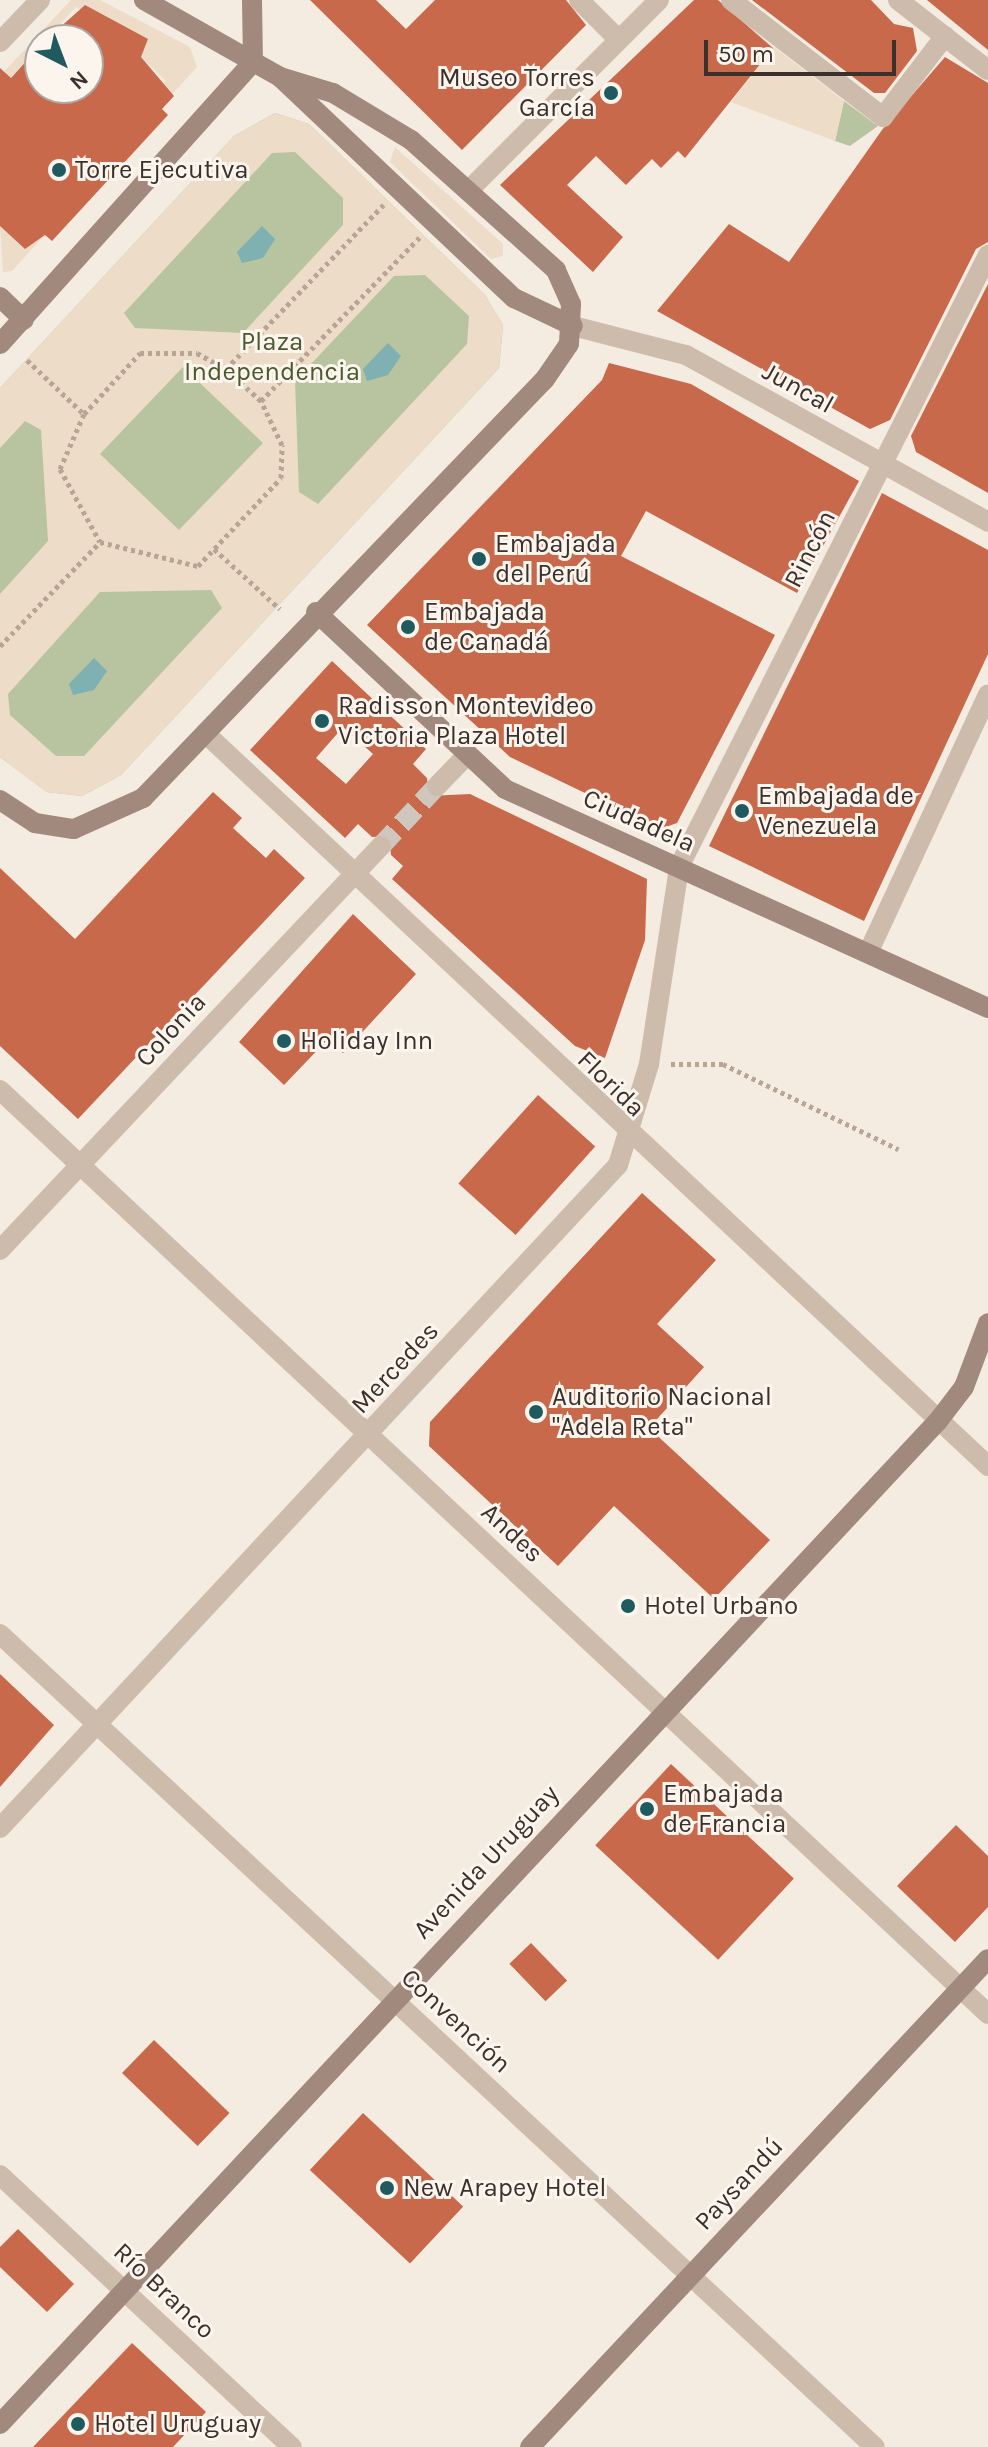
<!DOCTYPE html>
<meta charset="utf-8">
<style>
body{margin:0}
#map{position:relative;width:988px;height:2447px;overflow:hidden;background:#f4ebe1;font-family:Karla,sans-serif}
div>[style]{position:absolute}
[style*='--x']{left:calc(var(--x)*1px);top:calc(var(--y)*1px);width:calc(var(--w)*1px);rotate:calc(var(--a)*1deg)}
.green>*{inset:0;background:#b8c4a0}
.plaza>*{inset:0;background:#ecdcc8}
.water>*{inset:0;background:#7fb0b2}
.building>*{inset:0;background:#c8694b;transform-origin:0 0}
.street-tunnel>*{height:20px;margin-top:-10px;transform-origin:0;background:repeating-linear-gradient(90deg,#cfc6bd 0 20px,transparent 0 30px)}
.path>*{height:5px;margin-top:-2.5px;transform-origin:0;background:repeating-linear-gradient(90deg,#b9a596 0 4px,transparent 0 8px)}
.street>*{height:20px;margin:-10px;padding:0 10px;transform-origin:10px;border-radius:10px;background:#cdbbac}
.secondary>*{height:20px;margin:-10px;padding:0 10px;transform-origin:10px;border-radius:10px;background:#a18a7d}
.dots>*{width:22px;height:22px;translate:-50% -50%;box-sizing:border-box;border:4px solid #fbf5ee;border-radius:50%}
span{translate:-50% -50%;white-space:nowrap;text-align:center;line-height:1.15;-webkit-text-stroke:6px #fbf5ee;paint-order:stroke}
.poi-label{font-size:26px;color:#3b302b}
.right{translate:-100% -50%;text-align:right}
.left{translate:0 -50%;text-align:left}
.park-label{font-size:26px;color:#4a5a2e}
.street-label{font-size:26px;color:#3b302b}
.north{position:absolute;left:24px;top:24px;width:80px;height:80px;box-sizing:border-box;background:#fbf5ee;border:2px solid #aea6a0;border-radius:50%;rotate:138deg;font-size:22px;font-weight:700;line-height:32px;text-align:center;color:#3b302b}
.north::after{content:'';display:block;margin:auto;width:28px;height:36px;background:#1f5a5e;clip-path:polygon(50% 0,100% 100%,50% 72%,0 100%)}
.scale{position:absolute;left:704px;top:40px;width:192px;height:36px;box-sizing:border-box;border:4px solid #3b302b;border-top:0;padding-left:10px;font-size:24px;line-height:28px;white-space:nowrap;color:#3b302b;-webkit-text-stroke:6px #fbf5ee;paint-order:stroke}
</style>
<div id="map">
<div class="green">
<div style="clip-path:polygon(844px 101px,878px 126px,850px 146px,835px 141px)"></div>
<div style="clip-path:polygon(275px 113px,309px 124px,485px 295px,503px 325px,499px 368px,121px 775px,82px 796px,47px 792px,0 757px,0 388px,234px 136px)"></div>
</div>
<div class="plaza">
<div style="clip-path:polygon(71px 0,100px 0,190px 47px,197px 67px,12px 271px,3px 272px,0 226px,16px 240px,166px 81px,141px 57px,147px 39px,76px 7px,0 89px,0 76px)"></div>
<div style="clip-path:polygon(774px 47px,844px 101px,835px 141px,731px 102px)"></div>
<div style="clip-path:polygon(evenodd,275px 113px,309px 124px,485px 295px,503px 325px,499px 368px,121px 775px,82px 796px,47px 792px,0 757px,0 594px,48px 541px,41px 430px,25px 421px,0 448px,0 388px,234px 136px,275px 113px,295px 152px,343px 198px,343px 225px,243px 333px,135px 328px,124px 313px,272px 153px,295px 152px,275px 113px,425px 275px,469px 316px,467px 344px,318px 504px,299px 492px,295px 381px,394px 276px,425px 275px,275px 113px,183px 367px,263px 443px,179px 530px,100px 454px,183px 367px,275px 113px,211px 590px,222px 608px,84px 756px,56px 756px,10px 715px,8px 694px,100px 592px,211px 590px)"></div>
<div style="clip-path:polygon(395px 147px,503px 244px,503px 256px,491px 259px,390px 162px)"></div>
</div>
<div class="water">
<div style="clip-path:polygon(262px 226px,275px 239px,263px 258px,242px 263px,237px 252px)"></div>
<div style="clip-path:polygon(388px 343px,401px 356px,388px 375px,367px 381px,363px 369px)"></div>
<div style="clip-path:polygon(94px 658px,107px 671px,94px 690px,73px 695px,69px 684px)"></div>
</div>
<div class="building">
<div style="clip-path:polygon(310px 0,376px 0,406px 29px,435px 0,566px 0,586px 25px,462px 150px)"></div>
<div style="clip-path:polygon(694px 0,718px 0,773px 48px,685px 158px,678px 151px,661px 168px,652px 159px,626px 185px,596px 156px,567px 185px,623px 237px,593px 272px,500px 185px)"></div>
<div style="clip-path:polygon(752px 0,871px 0,894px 24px,913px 28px,917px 51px,885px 93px,874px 93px)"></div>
<div style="clip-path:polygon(927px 0,988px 0,988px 50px,950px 19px)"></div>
<div style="clip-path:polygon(85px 5px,148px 39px,141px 57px,174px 96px,162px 109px,168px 115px,52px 241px,45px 235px,25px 249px,0 226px,0 68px,11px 78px,40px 46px,40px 88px,88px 88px,88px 40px,46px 40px)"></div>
<div style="clip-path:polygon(945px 57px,988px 83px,988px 242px,976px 249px,890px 420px,870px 429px,657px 311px,729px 224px,789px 262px,882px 130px)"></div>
<div style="clip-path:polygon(988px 284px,988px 493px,916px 452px,911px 436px)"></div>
<div style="clip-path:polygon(609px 363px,691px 384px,859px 481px,797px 593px,646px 511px,621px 556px,775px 635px,677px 823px,660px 829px,510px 757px,367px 625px,602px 380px)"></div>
<div style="clip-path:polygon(882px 493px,988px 550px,988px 654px,864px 921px,709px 846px)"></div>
<div style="clip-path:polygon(evenodd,332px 661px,426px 749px,413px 764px,427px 778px,429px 796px,470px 794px,647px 879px,645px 940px,605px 1058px,575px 1046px,392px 879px,403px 866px,391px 855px,389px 836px,372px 837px,358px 824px,345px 838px,250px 750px,332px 661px,343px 727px,373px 754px,346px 784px,316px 758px,343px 727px)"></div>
<div style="clip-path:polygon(213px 792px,242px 818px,233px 828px,266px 858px,274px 849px,305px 878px,78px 1119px,0 1046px,0 868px,75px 939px)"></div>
<div style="clip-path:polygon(353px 914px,416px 974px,343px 1053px,328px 1039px,284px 1085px,239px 1042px)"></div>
<div style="left:538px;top:1095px;width:77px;height:119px;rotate:42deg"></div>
<div style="clip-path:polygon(642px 1193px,716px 1260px,657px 1324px,704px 1367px,649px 1428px,770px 1540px,714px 1599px,614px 1506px,558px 1566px,429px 1446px,430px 1422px)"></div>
<div style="clip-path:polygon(0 1674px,54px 1725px,0 1787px)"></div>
<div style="left:671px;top:1764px;width:168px;height:111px;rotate:43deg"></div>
<div style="clip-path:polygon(956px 1825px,988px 1856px,988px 1907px,955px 1942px,897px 1886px)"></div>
<div style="left:531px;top:1943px;width:52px;height:30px;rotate:46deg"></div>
<div style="left:154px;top:2040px;width:105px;height:46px;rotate:44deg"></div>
<div style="left:363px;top:2113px;width:137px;height:78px;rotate:43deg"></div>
<div style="clip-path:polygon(18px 2229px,74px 2284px,47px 2312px,0 2267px,0 2247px)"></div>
<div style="clip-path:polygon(132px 2343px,206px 2412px,173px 2447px,33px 2447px)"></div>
</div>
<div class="street-tunnel">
<div style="--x:381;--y:846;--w:82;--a:-47"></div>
</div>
<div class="path">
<div style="--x:27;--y:360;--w:79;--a:43.5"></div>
<div style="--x:84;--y:414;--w:60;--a:113.6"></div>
<div style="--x:60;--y:469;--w:83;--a:61.3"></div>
<div style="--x:100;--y:542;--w:101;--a:13.8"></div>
<div style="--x:198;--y:566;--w:121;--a:-46.7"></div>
<div style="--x:281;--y:478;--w:33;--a:-88"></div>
<div style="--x:282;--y:445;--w:49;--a:-115.5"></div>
<div style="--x:261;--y:401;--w:47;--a:-137.6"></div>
<div style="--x:261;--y:401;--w:228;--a:-45.9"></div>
<div style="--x:84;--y:414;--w:83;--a:-47.4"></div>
<div style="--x:140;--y:353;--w:57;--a:0"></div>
<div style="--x:197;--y:353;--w:33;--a:29"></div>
<div style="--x:226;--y:369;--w:230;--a:-46.2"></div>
<div style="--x:214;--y:549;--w:89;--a:42.3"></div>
<div style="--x:0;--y:646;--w:144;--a:-46.1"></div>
<div style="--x:671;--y:1064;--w:52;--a:0"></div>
<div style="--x:723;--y:1064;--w:195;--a:25.9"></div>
</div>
<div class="street">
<div style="--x:579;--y:0;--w:55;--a:45"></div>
<div style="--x:731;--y:0;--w:192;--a:37.6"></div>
<div style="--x:883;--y:117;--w:102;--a:-52.6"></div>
<div style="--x:898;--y:0;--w:114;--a:37.9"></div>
<div style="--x:0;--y:42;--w:58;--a:-46.4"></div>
<div style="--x:468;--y:191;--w:270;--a:-45"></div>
<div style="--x:573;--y:326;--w:117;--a:14.4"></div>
<div style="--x:686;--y:355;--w:345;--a:28.9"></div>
<div style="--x:205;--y:733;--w:1073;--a:43.11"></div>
<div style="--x:437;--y:786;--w:39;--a:-46"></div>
<div style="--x:868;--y:953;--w:285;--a:-65.1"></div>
<div style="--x:0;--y:1090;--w:1353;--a:43.08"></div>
<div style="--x:0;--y:1250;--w:555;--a:-46.68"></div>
<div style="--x:0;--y:1634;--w:1194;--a:42.9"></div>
<div style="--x:0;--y:1828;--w:906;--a:-47.01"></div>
<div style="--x:618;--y:1165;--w:106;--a:-72.9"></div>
<div style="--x:649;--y:1064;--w:199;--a:-81.3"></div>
<div style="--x:679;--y:867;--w:686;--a:-63.21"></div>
<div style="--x:0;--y:2175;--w:399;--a:43"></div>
</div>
<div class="secondary">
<div style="--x:144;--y:0;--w:156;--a:29.5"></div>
<div style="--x:280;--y:77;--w:322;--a:43.4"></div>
<div style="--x:514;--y:298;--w:65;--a:25.4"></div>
<div style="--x:252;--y:0;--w:62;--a:89.1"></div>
<div style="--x:0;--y:297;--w:33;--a:44"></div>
<div style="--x:0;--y:344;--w:379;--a:-48.1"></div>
<div style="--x:316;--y:612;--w:259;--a:43.1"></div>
<div style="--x:505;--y:789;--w:530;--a:24.39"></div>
<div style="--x:0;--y:800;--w:42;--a:33.3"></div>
<div style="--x:35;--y:823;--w:39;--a:9"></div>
<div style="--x:74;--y:829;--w:76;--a:-24.2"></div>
<div style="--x:143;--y:798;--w:581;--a:-46.19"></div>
<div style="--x:545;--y:379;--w:42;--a:-55.6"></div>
<div style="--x:569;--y:344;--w:40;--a:-87.1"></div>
<div style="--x:571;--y:304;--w:37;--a:-114"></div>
<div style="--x:556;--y:270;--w:195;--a:-138.1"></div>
<div style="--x:411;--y:140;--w:91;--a:-148.9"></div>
<div style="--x:333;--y:93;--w:55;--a:-163.2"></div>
<div style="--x:0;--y:2424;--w:1373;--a:-46.92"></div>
<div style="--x:938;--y:1421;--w:43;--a:-52.6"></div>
<div style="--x:964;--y:1387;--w:68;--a:-69.4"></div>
<div style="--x:530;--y:2447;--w:669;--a:-46.82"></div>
</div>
<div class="dots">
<div style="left:611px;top:93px;background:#1f5a5e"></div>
<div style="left:59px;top:170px;background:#1f5a5e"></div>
<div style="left:479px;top:559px;background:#1f5a5e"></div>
<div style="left:408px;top:627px;background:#1f5a5e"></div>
<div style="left:322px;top:721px;background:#1f5a5e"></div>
<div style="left:742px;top:811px;background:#1f5a5e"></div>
<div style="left:284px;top:1041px;background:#1f5a5e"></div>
<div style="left:536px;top:1412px;background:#1f5a5e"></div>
<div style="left:628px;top:1606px;background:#1f5a5e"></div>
<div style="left:647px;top:1809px;background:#1f5a5e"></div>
<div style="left:387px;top:2188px;background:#1f5a5e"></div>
<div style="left:78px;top:2424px;background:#1f5a5e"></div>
</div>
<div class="poi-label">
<span class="right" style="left:595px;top:93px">Museo Torres<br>García</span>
<span class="left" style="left:75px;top:170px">Torre Ejecutiva</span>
<span class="left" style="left:495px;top:559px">Embajada<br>del Perú</span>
<span class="left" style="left:424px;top:627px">Embajada<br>de Canadá</span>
<span class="left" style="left:338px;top:721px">Radisson Montevideo<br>Victoria Plaza Hotel</span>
<span class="left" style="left:758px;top:811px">Embajada de<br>Venezuela</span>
<span class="left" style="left:300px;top:1041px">Holiday Inn</span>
<span class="left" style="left:552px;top:1412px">Auditorio Nacional<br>"Adela Reta"</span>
<span class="left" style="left:644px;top:1606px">Hotel Urbano</span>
<span class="left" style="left:663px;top:1809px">Embajada<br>de Francia</span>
<span class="left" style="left:403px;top:2188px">New Arapey Hotel</span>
<span class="left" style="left:94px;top:2424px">Hotel Uruguay</span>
</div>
<div class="park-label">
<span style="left:272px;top:357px">Plaza<br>Independencia</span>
</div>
<div class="street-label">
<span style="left:798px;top:388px;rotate:29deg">Juncal</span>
<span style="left:810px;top:549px;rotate:-63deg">Rincón</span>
<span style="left:639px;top:821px;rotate:24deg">Ciudadela</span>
<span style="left:171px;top:1030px;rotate:-47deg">Colonia</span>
<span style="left:611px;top:1084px;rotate:44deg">Florida</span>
<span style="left:395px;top:1368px;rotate:-47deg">Mercedes</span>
<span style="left:512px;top:1533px;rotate:43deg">Andes</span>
<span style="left:486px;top:1862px;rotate:-47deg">Avenida Uruguay</span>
<span style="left:456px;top:2021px;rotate:43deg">Convención</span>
<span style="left:739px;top:2184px;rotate:-47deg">Paysandú</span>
<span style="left:164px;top:2291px;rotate:43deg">Río Branco</span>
</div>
<div class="north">N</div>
<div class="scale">50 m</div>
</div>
